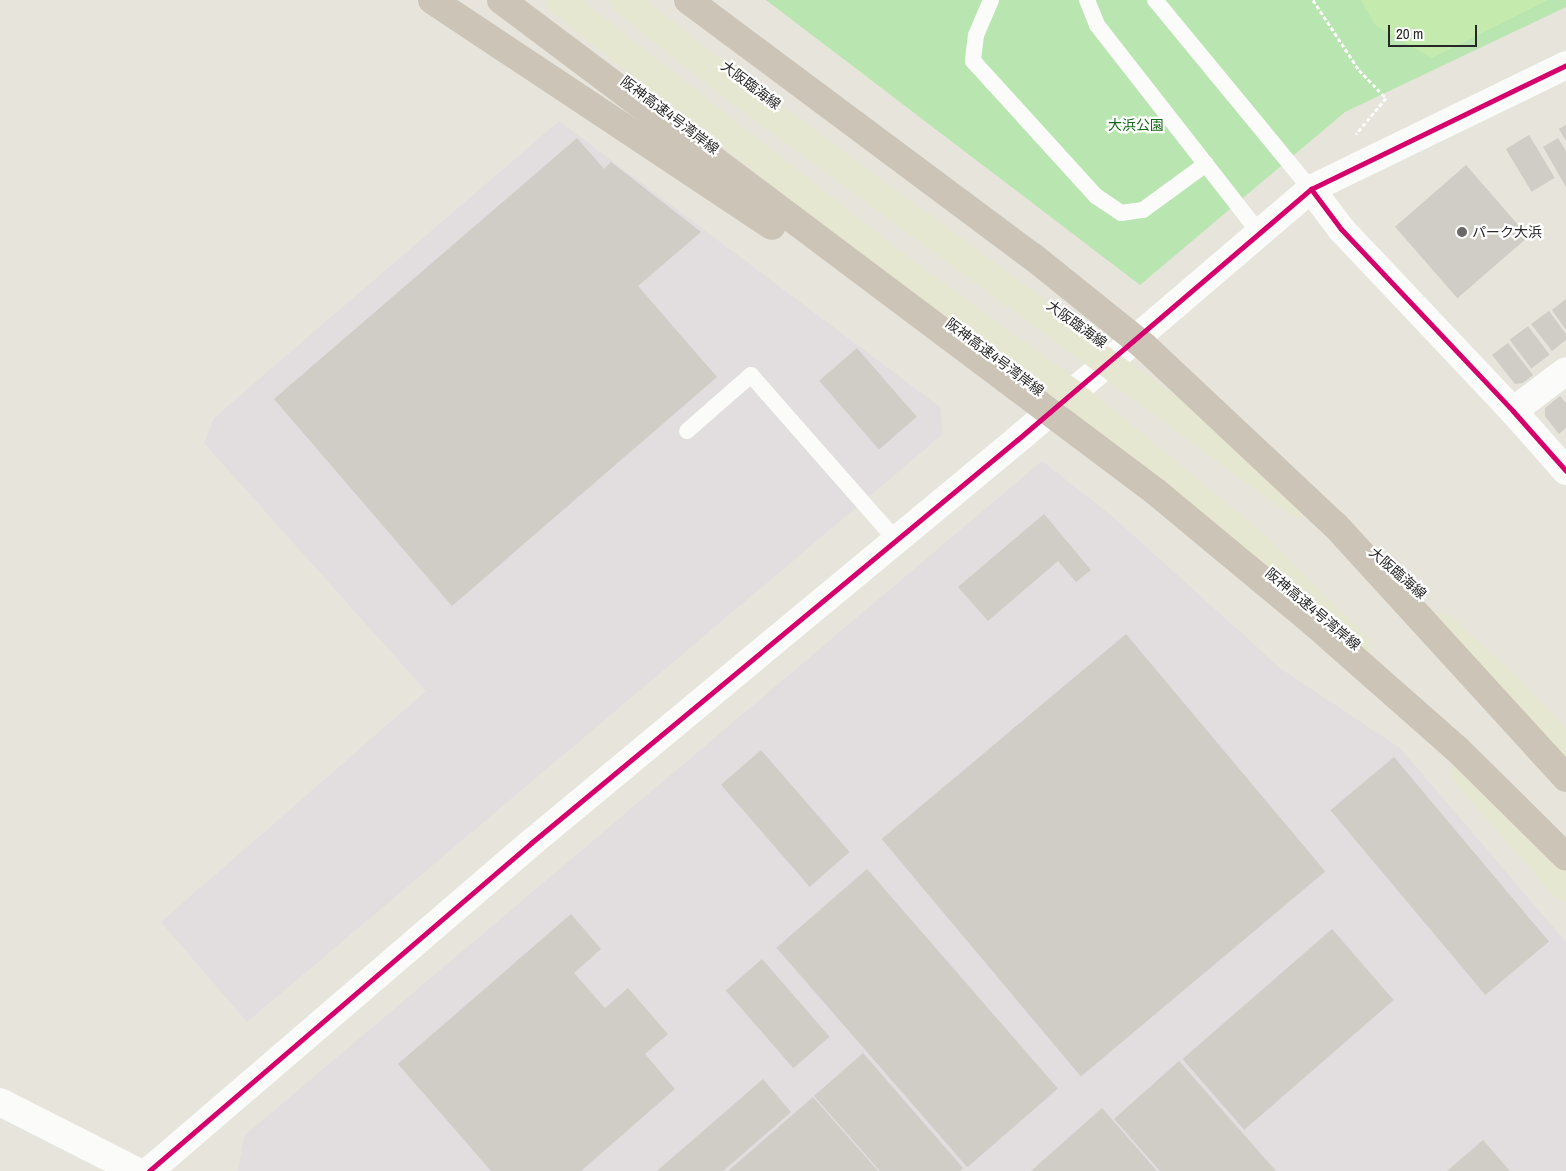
<!DOCTYPE html>
<meta charset="utf-8">
<style>
body{margin:0}
#map{position:relative;width:1566px;height:1171px;overflow:hidden;background:#e6e4db;font-family:"Archivo Narrow","Noto Sans JP",sans-serif}
div>[style]{position:absolute}
[style*='--x']{left:calc(var(--x)*1px);top:calc(var(--y)*1px);width:calc(var(--w)*1px);rotate:calc(var(--a)*1deg)}
.industrial>*{inset:0;background:#e2dddf}
.green>*{inset:0;background:#b9e6b0}
.pitch>*{inset:0;background:#c4ebad}
.building>*{inset:0;background:#cfcdc6;transform-origin:0 0}
.path>*{height:3px;margin-top:-1.5px;transform-origin:0;background:repeating-linear-gradient(90deg,#fbfbfa 0 4px,transparent 0 6.5px)}
.service>*{height:16px;margin:-8px;padding:0 8px;transform-origin:8px;border-radius:8px;background:#fbfbfa}
.minor>*{height:28px;margin:-14px;padding:0 14px;transform-origin:14px;border-radius:14px;background:#fbfbfa}
.tertiary>*{height:28px;margin:-14px;padding:0 14px;transform-origin:14px;border-radius:14px;background:#fbfbfa}
.primary>*{height:28px;margin:-14px;padding:0 14px;transform-origin:14px;border-radius:14px;background:#e6e7d0}
.motorway>*{height:28px;margin:-14px;padding:0 14px;transform-origin:14px;border-radius:14px;background:#cbc4b7}
.cycleway>*{height:5px;margin:-2.5px;padding:0 2.5px;transform-origin:2.5px;border-radius:2.5px;background:#d6006c}
.dots>*{width:14px;height:14px;translate:-50% -50%;box-sizing:border-box;border:2px solid #fff;border-radius:50%}
span{translate:-50% -50%;white-space:nowrap;text-align:center;line-height:1.15;-webkit-text-stroke:4.5px #fff;paint-order:stroke}
.street-label{font-size:14px;color:#272727}
.park-label{font-size:14px;color:#136817}
.poi-label{font-size:14px;color:#272727}
.left{translate:0 -50%;text-align:left}
.scale{position:absolute;left:1388px;top:25px;width:89px;height:22px;box-sizing:border-box;border:2px solid #272727;border-top:0;padding-left:6px;font-size:15px;line-height:18px;white-space:nowrap;color:#272727;-webkit-text-stroke:4px #fff;paint-order:stroke}
</style>
<div id="map">
<div class="industrial">
<div style="clip-path:polygon(559px 121px,940px 407px,943px 434px,247px 1022px,161px 922px,426px 691px,204px 443px,214px 418px)"></div>
<div style="clip-path:polygon(1042px 461px,1113px 517px,1281px 669px,1400px 748px,1566px 942px,1566px 1171px,238px 1171px,244px 1136px)"></div>
</div>
<div class="green">
<div style="clip-path:polygon(766px 0,1566px 0,1566px 7px,1345px 112px,1140px 285px)"></div>
</div>
<div class="pitch">
<div style="clip-path:polygon(1361px 0,1548px 0,1432px 58px,1376px 26px)"></div>
</div>
<div class="building">
<div style="clip-path:polygon(1566px 125px,1566px 141px,1559px 129px)"></div>
<div style="left:1529px;top:135px;width:50px;height:27px;rotate:59deg"></div>
<div style="clip-path:polygon(577px 138px,604px 169px,611px 162px,701px 232px,638px 286px,717px 377px,452px 606px,274px 399px)"></div>
<div style="clip-path:polygon(1558px 138px,1566px 151px,1566px 187px,1543px 147px)"></div>
<div style="left:1466px;top:165px;width:95px;height:94px;rotate:49deg"></div>
<div style="clip-path:polygon(1566px 299px,1566px 330px,1552px 310px)"></div>
<div style="clip-path:polygon(1549px 311px,1566px 334px,1566px 340px,1552px 351px,1531px 324px)"></div>
<div style="left:1528px;top:326px;width:36px;height:23px;rotate:53deg"></div>
<div style="clip-path:polygon(1508px 343px,1533px 375px,1523px 383px,1515px 384px,1492px 355px)"></div>
<div style="left:857px;top:348px;width:91px;height:50px;rotate:49deg"></div>
<div style="clip-path:polygon(1560px 396px,1566px 403px,1566px 428px,1559px 434px,1545px 416px,1545px 408px)"></div>
<div style="clip-path:polygon(1044px 514px,1091px 570px,1076px 582px,1058px 561px,988px 621px,958px 587px)"></div>
<div style="left:1126px;top:634px;width:310px;height:319px;rotate:50deg"></div>
<div style="left:761px;top:750px;width:135px;height:53px;rotate:49deg"></div>
<div style="left:1394px;top:757px;width:241px;height:83px;rotate:50deg"></div>
<div style="left:867px;top:869px;width:291px;height:120px;rotate:49deg"></div>
<div style="clip-path:polygon(571px 914px,601px 949px,574px 973px,605px 1008px,628px 988px,668px 1034px,645px 1054px,675px 1089px,581px 1171px,491px 1171px,398px 1064px)"></div>
<div style="left:1332px;top:929px;width:94px;height:198px;rotate:49deg"></div>
<div style="left:762px;top:959px;width:103px;height:48px;rotate:49deg"></div>
<div style="clip-path:polygon(863px 1053px,963px 1168px,960px 1171px,880px 1171px,814px 1096px)"></div>
<div style="clip-path:polygon(1179px 1061px,1276px 1171px,1160px 1171px,1114px 1119px)"></div>
<div style="clip-path:polygon(763px 1079px,791px 1112px,723px 1171px,657px 1171px)"></div>
<div style="clip-path:polygon(813px 1097px,878px 1171px,728px 1171px)"></div>
<div style="clip-path:polygon(1102px 1108px,1157px 1171px,1031px 1171px)"></div>
<div style="clip-path:polygon(1483px 1140px,1510px 1171px,1447px 1171px)"></div>
</div>
<div class="path">
<div style="--x:1313;--y:0;--w:84;--a:56.7"></div>
<div style="--x:1359;--y:70;--w:39;--a:46"></div>
<div style="--x:1386;--y:98;--w:47;--a:129.8"></div>
</div>
<div class="service">
<div style="--x:991;--y:0;--w:38;--a:113"></div>
<div style="--x:976;--y:35;--w:26;--a:97"></div>
<div style="--x:973;--y:61;--w:183;--a:47.7"></div>
<div style="--x:1096;--y:196;--w:30;--a:34"></div>
<div style="--x:1121;--y:213;--w:22;--a:-8"></div>
<div style="--x:1143;--y:210;--w:78;--a:-36.1"></div>
<div style="--x:1087;--y:0;--w:27;--a:68"></div>
<div style="--x:1097;--y:25;--w:263;--a:52"></div>
<div style="--x:1155;--y:0;--w:245;--a:50.5"></div>
<div style="--x:687;--y:431;--w:85;--a:-41.2"></div>
<div style="--x:751;--y:375;--w:220;--a:48.7"></div>
</div>
<div class="minor">
<div style="--x:1311;--y:189;--w:50;--a:53.1"></div>
<div style="--x:1341;--y:229;--w:250;--a:46.6"></div>
<div style="--x:1513;--y:411;--w:80;--a:48.5"></div>
<div style="--x:1513;--y:411;--w:66;--a:-37"></div>
</div>
<div class="tertiary">
<div style="--x:0;--y:1102;--w:153;--a:26.9"></div>
<div style="--x:149;--y:1171;--w:503;--a:-40.65"></div>
<div style="--x:531;--y:843;--w:631;--a:-39.67"></div>
<div style="--x:1017;--y:440;--w:387;--a:-40.5"></div>
<div style="--x:1311;--y:189;--w:284;--a:-25.9"></div>
</div>
<div class="primary">
<div style="--x:559;--y:0;--w:438;--a:38.2"></div>
<div style="--x:903;--y:271;--w:206;--a:35.9"></div>
<div style="--x:1070;--y:392;--w:236;--a:39.5"></div>
<div style="--x:1252;--y:542;--w:148;--a:45"></div>
<div style="--x:624;--y:0;--w:124;--a:38.8"></div>
<div style="--x:721;--y:78;--w:716;--a:36.42"></div>
<div style="--x:1442;--y:627;--w:88;--a:42.2"></div>
<div style="--x:1507;--y:686;--w:86;--a:46.9"></div>
<div style="--x:1465;--y:773;--w:153;--a:48.7"></div>
</div>
<div class="motorway">
<div style="--x:432;--y:0;--w:408;--a:33.6"></div>
<div style="--x:501;--y:0;--w:819;--a:36.91"></div>
<div style="--x:1156;--y:492;--w:207;--a:39.7"></div>
<div style="--x:1315;--y:624;--w:189;--a:41.4"></div>
<div style="--x:1457;--y:749;--w:153;--a:44.7"></div>
<div style="--x:688;--y:0;--w:429;--a:36.7"></div>
<div style="--x:1032;--y:256;--w:144;--a:38.8"></div>
<div style="--x:1144;--y:346;--w:263;--a:43.2"></div>
<div style="--x:1336;--y:526;--w:341;--a:47.6"></div>
</div>
<div class="cycleway">
<div style="--x:1311;--y:189;--w:50;--a:53.1"></div>
<div style="--x:1341;--y:229;--w:250;--a:46.6"></div>
<div style="--x:1513;--y:411;--w:80;--a:48.5"></div>
<div style="--x:149;--y:1171;--w:503;--a:-40.65"></div>
<div style="--x:531;--y:843;--w:631;--a:-39.67"></div>
<div style="--x:1017;--y:440;--w:387;--a:-40.5"></div>
<div style="--x:1311;--y:189;--w:284;--a:-25.9"></div>
</div>
<div class="dots">
<div style="left:1462px;top:232px;background:#6a6966"></div>
</div>
<div class="street-label">
<span style="left:751px;top:85px;rotate:37deg">大阪臨海線</span>
<span style="left:670px;top:115px;rotate:37deg">阪神高速4号湾岸線</span>
<span style="left:1077px;top:324px;rotate:36deg">大阪臨海線</span>
<span style="left:995px;top:357px;rotate:37deg">阪神高速4号湾岸線</span>
<span style="left:1398px;top:573px;rotate:41deg">大阪臨海線</span>
<span style="left:1313px;top:609px;rotate:40deg">阪神高速4号湾岸線</span>
</div>
<div class="park-label">
<span style="left:1136px;top:125px">大浜公園</span>
</div>
<div class="poi-label">
<span class="left" style="left:1472px;top:232px">パーク大浜</span>
</div>
<div class="scale">20 m</div>
</div>
